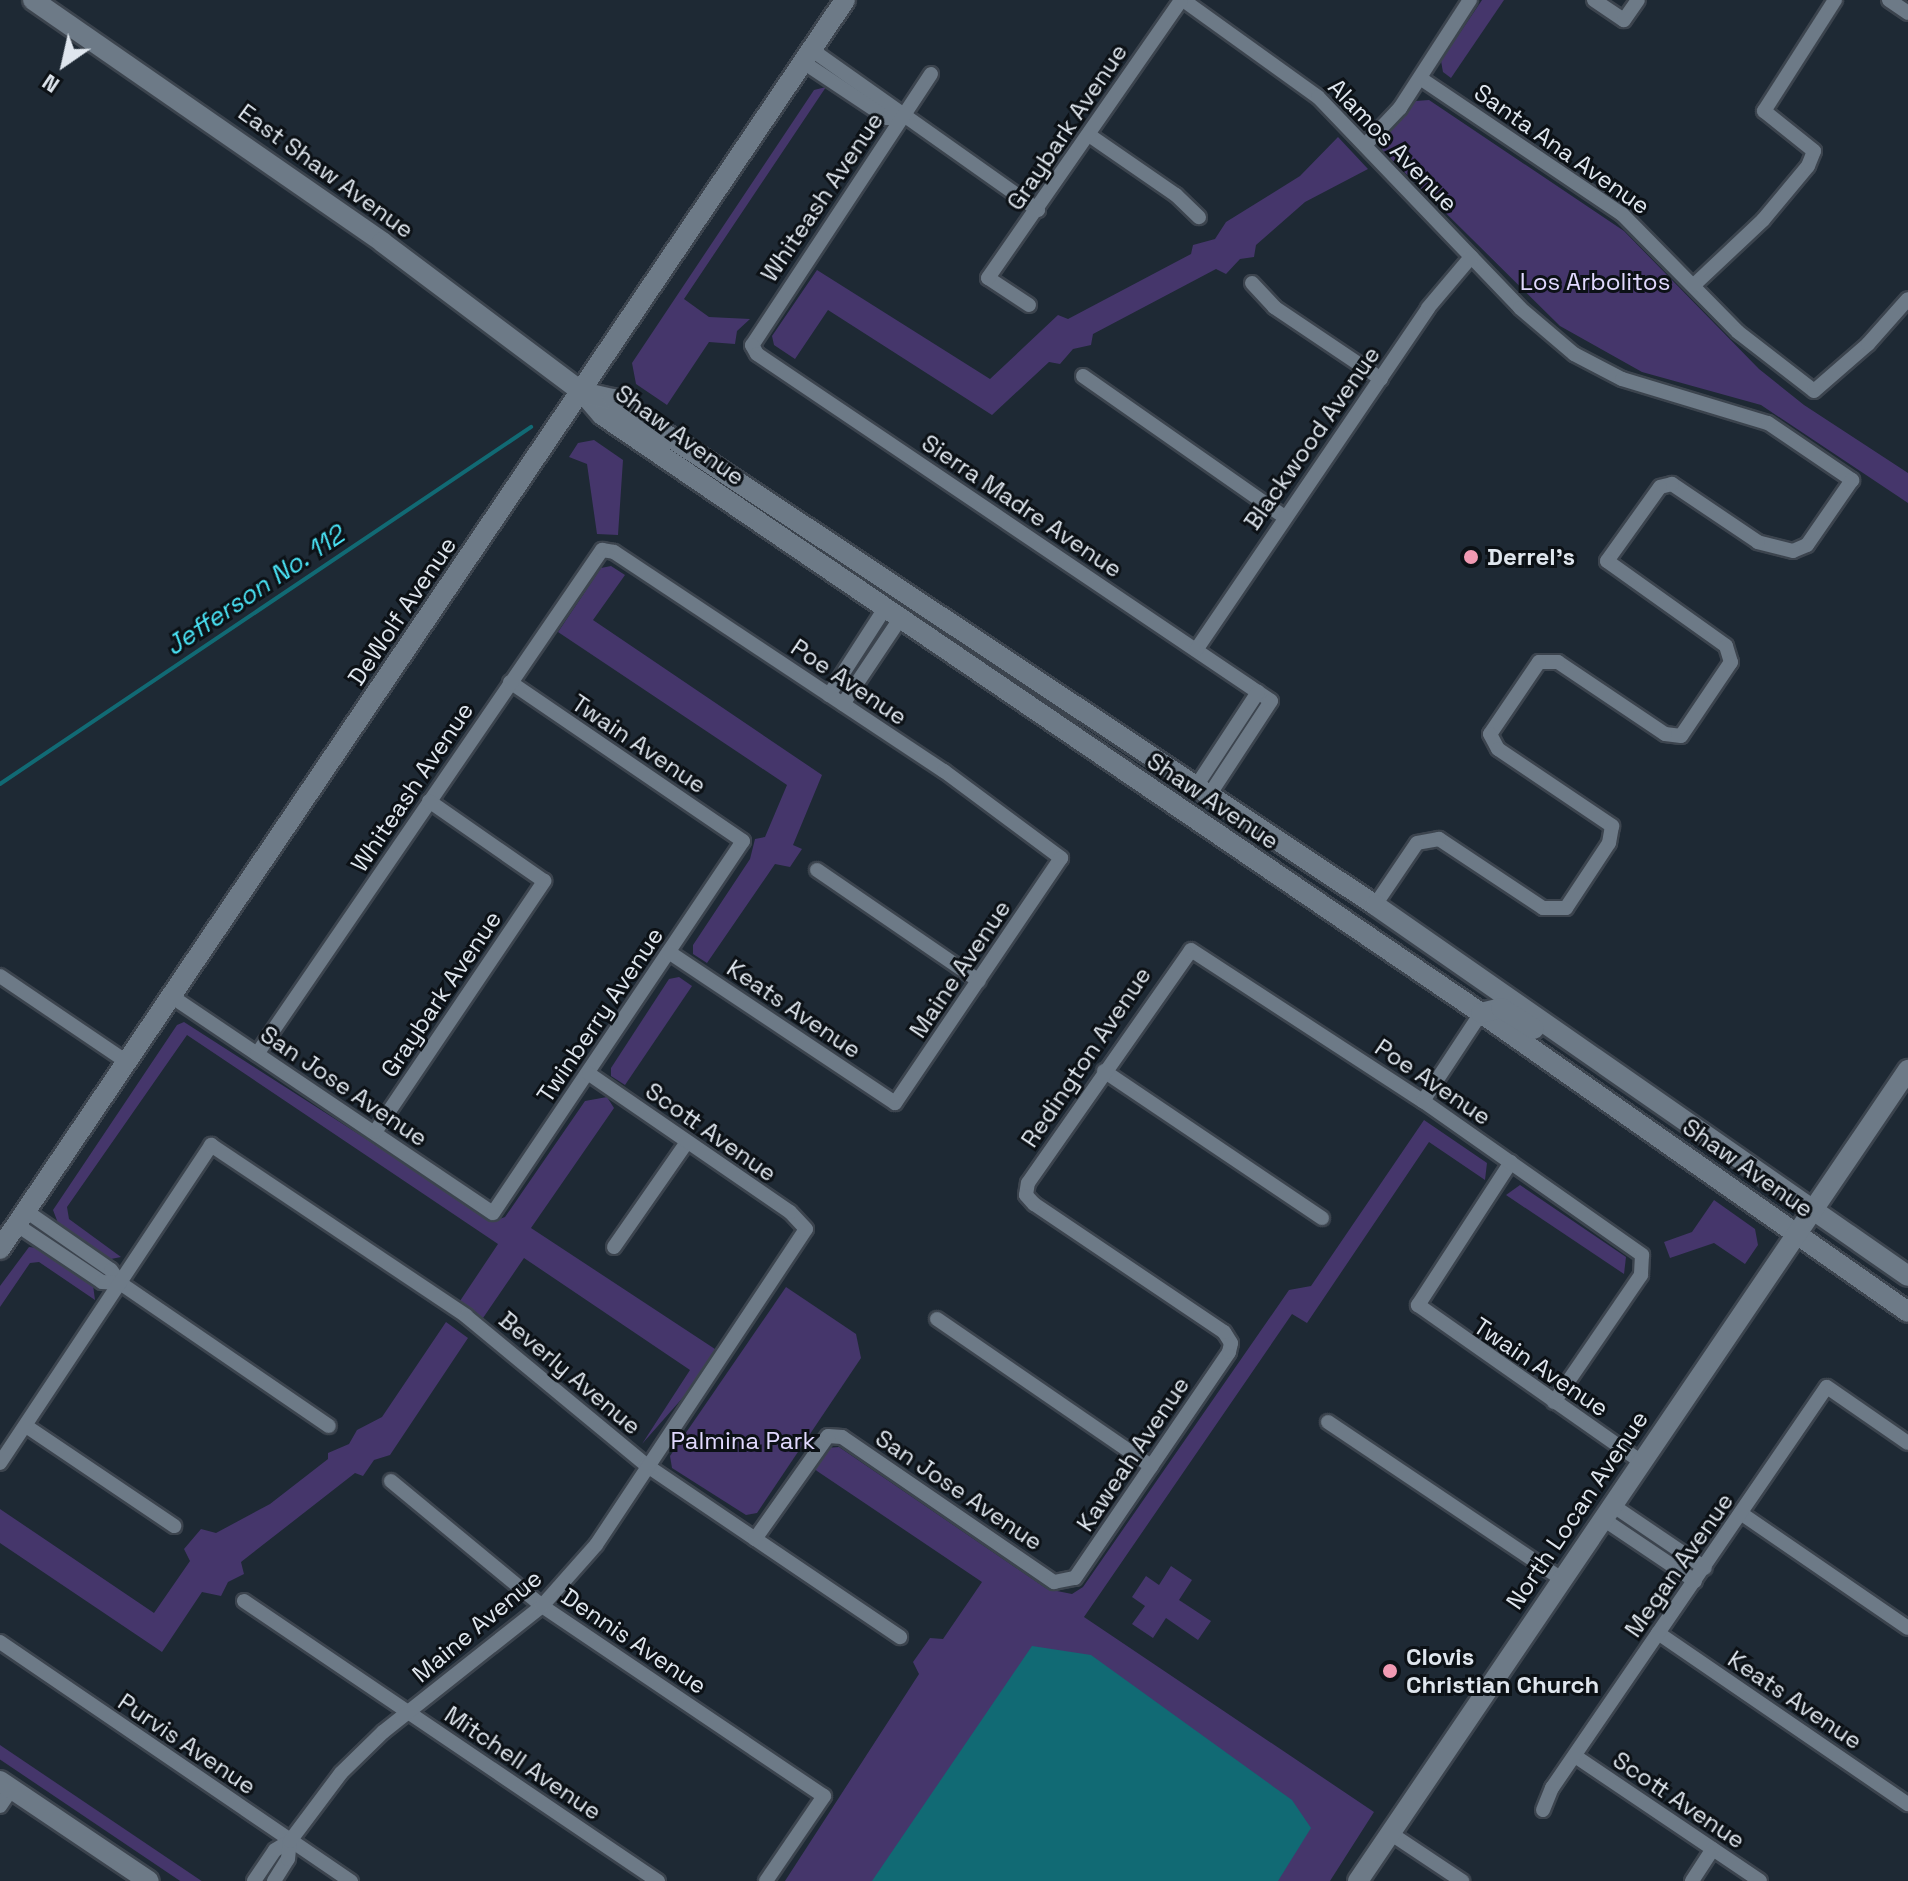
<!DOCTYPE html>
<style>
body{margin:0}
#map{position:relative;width:1908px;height:1881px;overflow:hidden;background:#1e2934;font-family:"Space Grotesk",sans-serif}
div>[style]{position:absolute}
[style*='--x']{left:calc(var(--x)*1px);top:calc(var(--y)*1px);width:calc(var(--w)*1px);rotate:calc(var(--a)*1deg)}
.green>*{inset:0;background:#45366b;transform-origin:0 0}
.water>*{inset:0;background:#116a74}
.stream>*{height:4px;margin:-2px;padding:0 2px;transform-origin:2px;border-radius:2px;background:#116a74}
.roads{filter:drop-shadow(2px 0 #3c444e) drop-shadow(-2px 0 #3c444e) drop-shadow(0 2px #3c444e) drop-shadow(0 -2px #3c444e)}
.street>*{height:14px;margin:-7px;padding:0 7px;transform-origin:7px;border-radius:7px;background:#6d7a87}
.secondary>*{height:20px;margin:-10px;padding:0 10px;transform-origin:10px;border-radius:10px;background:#6d7a87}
.dots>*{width:22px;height:22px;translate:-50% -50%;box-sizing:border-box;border:4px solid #0c1116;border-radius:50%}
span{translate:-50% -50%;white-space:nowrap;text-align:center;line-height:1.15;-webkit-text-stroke:6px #0c1116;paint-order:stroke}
.street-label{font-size:24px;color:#dfe6ee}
.park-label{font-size:24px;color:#e1d9fe}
.poi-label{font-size:24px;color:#dfe6ee;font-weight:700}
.left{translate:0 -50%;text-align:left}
.water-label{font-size:26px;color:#4ae4f6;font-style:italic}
.north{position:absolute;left:24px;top:24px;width:80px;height:80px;-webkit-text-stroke:6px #0c1116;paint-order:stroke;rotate:214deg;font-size:22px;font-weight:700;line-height:32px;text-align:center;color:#dfe6ee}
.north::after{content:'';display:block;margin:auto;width:28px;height:36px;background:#dfe6ee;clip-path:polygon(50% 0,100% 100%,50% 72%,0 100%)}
</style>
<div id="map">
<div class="green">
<div style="clip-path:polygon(1482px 0,1504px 0,1451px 78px,1443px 72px,1441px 61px)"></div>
<div style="clip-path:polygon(826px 87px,684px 299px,709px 317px,750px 319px,737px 331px,735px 344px,709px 342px,667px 405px,636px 384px,632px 363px,814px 90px)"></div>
<div style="clip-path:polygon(1429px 100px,1624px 231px,1759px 369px,1804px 405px,1908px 473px,1908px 503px,1761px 405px,1642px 372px,1560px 326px,1382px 150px,1382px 138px,1416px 101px)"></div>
<div style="clip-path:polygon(1338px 137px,1368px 169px,1305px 202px,1256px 245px,1254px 257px,1240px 259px,1226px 274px,1216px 269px,1093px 334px,1091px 345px,1073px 349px,1060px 364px,1049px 362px,992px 415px,828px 310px,795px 359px,774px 345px,772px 336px,817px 270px,990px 379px,1058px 315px,1068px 319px,1191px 254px,1193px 245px,1215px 239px,1226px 222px,1300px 176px)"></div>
<div style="clip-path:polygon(594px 440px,623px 460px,618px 535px,597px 534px,587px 464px,569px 457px,578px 443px)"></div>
<div style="clip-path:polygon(611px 566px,625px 575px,593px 620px,822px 775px,793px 845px,802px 849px,790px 867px,775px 864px,707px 963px,693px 954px,693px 945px,750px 859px,755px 839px,765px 837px,787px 785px,558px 632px,601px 568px)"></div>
<div style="clip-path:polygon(679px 977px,692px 986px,625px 1085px,611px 1076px,611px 1068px,669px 979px)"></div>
<div style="clip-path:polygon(184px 1022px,494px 1221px,505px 1217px,585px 1101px,607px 1097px,614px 1108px,531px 1228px,718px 1351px,701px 1377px,642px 1444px,690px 1370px,524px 1258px,483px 1318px,475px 1315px,460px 1301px,498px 1244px,187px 1035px,67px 1207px,69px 1219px,121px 1257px,111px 1259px,58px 1223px,53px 1210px,177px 1025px)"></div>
<div style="clip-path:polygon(1424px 1120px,1487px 1163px,1485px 1180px,1429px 1142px,1307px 1323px,1292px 1314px,1084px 1617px,1374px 1812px,1330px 1881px,785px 1881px,919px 1674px,913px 1662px,930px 1638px,943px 1639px,982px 1582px,817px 1471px,814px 1468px,825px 1448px,839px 1447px,1047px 1589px,1072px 1594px,1083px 1587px,1289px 1290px,1311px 1286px)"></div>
<div style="clip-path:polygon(1520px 1185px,1626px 1257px,1624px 1274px,1506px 1195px)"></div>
<div style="clip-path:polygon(1714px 1200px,1755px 1229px,1758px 1245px,1745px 1264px,1714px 1243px,1670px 1258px,1664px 1242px,1692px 1232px)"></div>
<div style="clip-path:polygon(29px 1247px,38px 1248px,93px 1285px,95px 1300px,39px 1262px,30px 1263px,0 1307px,0 1286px)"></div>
<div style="clip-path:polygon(786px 1287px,856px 1334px,861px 1358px,757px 1513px,746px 1515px,672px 1468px,670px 1456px)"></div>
<div style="clip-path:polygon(446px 1322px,468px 1338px,390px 1455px,374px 1460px,363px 1476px,355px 1473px,241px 1562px,244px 1574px,228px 1582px,221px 1596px,202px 1592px,162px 1652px,0 1543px,0 1509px,154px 1613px,190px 1561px,184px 1549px,201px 1529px,216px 1533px,270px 1504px,328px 1459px,328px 1453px,349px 1444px,357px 1430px,382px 1417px)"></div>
<div style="clip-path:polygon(1171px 1566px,1192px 1580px,1179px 1600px,1211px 1621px,1198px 1640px,1166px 1618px,1153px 1638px,1132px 1624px,1145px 1606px,1132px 1597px,1146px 1576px,1159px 1585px)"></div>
<div style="left:0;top:1745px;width:244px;height:12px;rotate:34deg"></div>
</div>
<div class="water">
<div style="clip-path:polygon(1032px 1646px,1091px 1655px,1292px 1800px,1311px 1828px,1278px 1881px,872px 1881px)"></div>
</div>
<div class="stream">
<div style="--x:0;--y:784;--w:640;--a:-33.91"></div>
</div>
<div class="roads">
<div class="street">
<div style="--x:1183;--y:0;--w:166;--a:35.7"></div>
<div style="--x:1318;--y:97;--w:292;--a:46.2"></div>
<div style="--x:1520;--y:308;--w:71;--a:40.4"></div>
<div style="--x:1574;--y:354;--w:54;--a:27.5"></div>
<div style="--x:1622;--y:379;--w:152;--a:16.8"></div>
<div style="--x:1768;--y:423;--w:102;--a:34.2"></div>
<div style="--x:1852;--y:480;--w:79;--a:124.7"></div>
<div style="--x:1807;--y:545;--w:15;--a:157"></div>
<div style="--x:1793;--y:551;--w:36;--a:-166"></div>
<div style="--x:1758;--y:542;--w:104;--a:-146"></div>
<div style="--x:1672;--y:484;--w:12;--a:166"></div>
<div style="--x:1660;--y:487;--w:91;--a:125.6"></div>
<div style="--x:1607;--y:561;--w:146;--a:35.5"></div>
<div style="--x:1726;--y:646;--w:17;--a:73"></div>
<div style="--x:1731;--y:662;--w:89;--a:124"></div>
<div style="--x:1681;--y:736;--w:16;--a:-173"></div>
<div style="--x:1665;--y:734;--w:129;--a:-146.1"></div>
<div style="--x:1558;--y:662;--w:19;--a:180"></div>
<div style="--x:1539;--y:662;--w:87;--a:124.2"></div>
<div style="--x:1490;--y:734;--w:17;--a:62"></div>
<div style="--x:1498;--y:749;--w:138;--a:34"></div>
<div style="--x:1612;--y:826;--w:17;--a:100"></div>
<div style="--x:1609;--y:843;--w:78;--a:123.5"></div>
<div style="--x:1566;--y:908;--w:23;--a:180"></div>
<div style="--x:1543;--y:908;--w:125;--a:-146.4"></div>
<div style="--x:1439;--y:839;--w:22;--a:170"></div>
<div style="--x:1417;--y:843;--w:75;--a:124.1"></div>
<div style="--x:1594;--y:0;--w:36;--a:34"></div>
<div style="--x:1624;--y:20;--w:24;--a:-55"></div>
<div style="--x:1889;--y:0;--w:23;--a:34"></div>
<div style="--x:812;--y:50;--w:277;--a:35.3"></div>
<div style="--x:803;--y:62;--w:101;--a:33.7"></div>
<div style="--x:887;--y:118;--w:14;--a:0"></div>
<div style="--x:931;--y:74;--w:325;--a:123.4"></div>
<div style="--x:752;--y:345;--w:10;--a:61"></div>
<div style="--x:757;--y:354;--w:620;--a:34.02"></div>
<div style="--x:1271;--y:701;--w:115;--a:123.3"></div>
<div style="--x:1420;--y:78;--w:244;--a:34"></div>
<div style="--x:1622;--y:214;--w:165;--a:45.5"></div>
<div style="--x:1738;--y:332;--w:96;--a:37.8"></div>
<div style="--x:1814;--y:391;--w:72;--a:-41"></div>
<div style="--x:1868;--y:344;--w:60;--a:-48.4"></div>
<div style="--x:1089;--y:135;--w:106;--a:34.6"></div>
<div style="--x:1176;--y:195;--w:32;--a:44"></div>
<div style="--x:1366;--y:144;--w:50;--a:-46.6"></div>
<div style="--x:1400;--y:108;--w:129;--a:-57.1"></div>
<div style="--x:1252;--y:283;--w:33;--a:47"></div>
<div style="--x:1274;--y:307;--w:129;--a:33.9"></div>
<div style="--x:1694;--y:285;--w:95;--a:-43.3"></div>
<div style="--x:1763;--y:220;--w:70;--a:-50.2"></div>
<div style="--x:1808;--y:166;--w:16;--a:-68"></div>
<div style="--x:1814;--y:151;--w:64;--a:-141.3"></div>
<div style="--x:1764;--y:111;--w:132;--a:-57.4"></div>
<div style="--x:1029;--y:305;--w:49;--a:-146.6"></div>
<div style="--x:988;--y:278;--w:338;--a:-55.2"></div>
<div style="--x:1083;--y:376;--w:246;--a:35"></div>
<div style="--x:1196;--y:650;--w:413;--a:-55.8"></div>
<div style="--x:1428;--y:308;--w:67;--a:-49.9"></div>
<div style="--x:829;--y:695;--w:103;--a:-57.2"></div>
<div style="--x:843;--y:704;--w:102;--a:-56.2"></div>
<div style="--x:1195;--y:788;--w:115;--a:-56.7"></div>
<div style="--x:817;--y:870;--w:196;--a:34.4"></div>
<div style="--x:0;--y:976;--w:153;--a:34.1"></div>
<div style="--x:171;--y:996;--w:388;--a:34"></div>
<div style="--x:493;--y:1213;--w:448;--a:-56.1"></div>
<div style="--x:743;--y:841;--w:282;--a:-145.7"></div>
<div style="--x:257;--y:1054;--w:611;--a:-55.61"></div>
<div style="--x:602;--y:550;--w:12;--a:9"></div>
<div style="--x:614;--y:552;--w:396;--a:33.6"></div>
<div style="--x:944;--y:771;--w:146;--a:36.6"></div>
<div style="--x:1061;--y:858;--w:296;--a:124.1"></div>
<div style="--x:895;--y:1103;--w:272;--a:-146.3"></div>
<div style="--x:1104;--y:1071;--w:263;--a:34"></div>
<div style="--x:1423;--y:1101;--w:105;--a:-56.6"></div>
<div style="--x:375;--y:1132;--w:303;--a:-56"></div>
<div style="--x:544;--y:881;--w:140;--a:-145.2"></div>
<div style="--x:1511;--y:1162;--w:171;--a:123"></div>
<div style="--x:1418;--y:1305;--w:273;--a:35.1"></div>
<div style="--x:26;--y:1211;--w:103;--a:34.8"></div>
<div style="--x:111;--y:1270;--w:16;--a:55"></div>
<div style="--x:120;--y:1283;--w:253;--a:34.4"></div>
<div style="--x:17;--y:1225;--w:102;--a:33.8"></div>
<div style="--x:102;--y:1282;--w:18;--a:3"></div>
<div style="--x:614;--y:1247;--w:128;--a:-55.2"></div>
<div style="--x:937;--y:1319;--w:260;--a:34.5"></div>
<div style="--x:1328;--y:1422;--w:282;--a:33.9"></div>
<div style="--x:26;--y:1426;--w:179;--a:34"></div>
<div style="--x:0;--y:1463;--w:382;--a:-56.4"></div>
<div style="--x:211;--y:1145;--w:307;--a:33.8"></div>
<div style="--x:466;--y:1316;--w:234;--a:39.6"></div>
<div style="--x:646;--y:1465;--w:307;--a:34.1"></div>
<div style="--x:391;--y:1481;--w:196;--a:39.6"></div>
<div style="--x:542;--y:1606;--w:340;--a:34"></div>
<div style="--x:824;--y:1796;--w:103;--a:124.3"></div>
<div style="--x:1612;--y:1505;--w:112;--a:34.1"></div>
<div style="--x:1742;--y:1514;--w:201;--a:34.5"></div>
<div style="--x:1603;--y:1519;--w:111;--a:34"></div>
<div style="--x:755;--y:1539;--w:126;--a:-54.7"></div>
<div style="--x:828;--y:1436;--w:14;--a:4"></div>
<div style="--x:842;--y:1437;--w:257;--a:34.4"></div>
<div style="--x:1054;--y:1582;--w:21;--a:-11"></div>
<div style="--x:1075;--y:1578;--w:273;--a:-55.7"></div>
<div style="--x:1229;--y:1352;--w:9;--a:-77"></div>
<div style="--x:1231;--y:1343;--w:13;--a:-122"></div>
<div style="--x:1224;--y:1332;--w:229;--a:-146"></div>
<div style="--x:1034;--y:1204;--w:12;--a:-132"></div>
<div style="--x:1026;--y:1195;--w:12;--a:-81"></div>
<div style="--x:1028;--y:1183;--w:284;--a:-55"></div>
<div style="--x:1191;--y:950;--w:277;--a:33.1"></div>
<div style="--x:1423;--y:1101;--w:268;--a:35.1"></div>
<div style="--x:1642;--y:1255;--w:20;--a:93"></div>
<div style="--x:1641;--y:1275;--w:154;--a:124.4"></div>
<div style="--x:244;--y:1601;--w:500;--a:34.1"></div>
<div style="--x:1658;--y:1633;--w:303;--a:34.4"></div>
<div style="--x:0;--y:1642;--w:425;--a:34.3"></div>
<div style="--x:1575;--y:1756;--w:223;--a:34"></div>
<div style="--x:0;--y:1806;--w:22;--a:-56"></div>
<div style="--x:1543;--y:1810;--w:24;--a:-68"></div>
<div style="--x:1552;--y:1788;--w:486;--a:-55.6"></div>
<div style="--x:1827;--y:1387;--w:98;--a:34.7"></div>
<div style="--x:1390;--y:1833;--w:87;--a:33.7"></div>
<div style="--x:254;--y:1881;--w:37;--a:-56"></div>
<div style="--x:275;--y:1850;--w:17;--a:-31"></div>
<div style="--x:274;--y:1881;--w:26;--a:-58"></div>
<div style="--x:288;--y:1859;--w:18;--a:-84"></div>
<div style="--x:290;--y:1841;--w:85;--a:-53.1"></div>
<div style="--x:341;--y:1773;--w:59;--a:-44.3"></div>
<div style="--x:383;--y:1732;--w:203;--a:-38.4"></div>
<div style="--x:542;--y:1606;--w:81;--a:-48.5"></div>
<div style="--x:596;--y:1545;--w:379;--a:-56.4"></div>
<div style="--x:806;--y:1229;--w:23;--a:-133"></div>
<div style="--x:790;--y:1212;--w:244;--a:-145.5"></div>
<div style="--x:1692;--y:1881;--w:38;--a:-57"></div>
</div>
<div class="secondary">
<div style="--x:33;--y:0;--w:425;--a:34.7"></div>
<div style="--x:382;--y:242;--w:250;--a:36.9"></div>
<div style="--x:582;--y:392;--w:30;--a:49"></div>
<div style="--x:602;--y:415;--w:1063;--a:34.23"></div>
<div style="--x:1481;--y:1013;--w:521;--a:35"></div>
<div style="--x:582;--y:392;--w:32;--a:13"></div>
<div style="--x:613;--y:399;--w:915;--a:33.59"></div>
<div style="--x:1375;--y:905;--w:649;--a:34.84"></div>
<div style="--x:1481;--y:1013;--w:21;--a:-14"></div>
<div style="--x:1501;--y:1008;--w:39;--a:32"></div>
<div style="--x:0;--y:1249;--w:1508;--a:-55.92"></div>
<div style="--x:0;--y:1781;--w:179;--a:33.9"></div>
<div style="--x:1358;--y:1881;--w:980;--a:-55.86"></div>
</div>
</div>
<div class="dots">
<div style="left:1471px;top:557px;background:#f19ab3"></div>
<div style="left:1390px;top:1671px;background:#f19ab3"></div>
</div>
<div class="street-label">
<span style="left:1067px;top:127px;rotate:-56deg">Graybark Avenue</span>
<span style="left:1393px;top:145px;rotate:46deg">Alamos Avenue</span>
<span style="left:1562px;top:149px;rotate:35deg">Santa Ana Avenue</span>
<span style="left:326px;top:171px;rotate:36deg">East Shaw Avenue</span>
<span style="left:822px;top:197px;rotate:-56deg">Whiteash Avenue</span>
<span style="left:680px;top:435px;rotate:36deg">Shaw Avenue</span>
<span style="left:1312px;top:438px;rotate:-55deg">Blackwood Avenue</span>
<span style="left:1022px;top:506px;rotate:34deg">Sierra Madre Avenue</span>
<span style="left:402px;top:611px;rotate:-56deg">DeWolf Avenue</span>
<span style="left:849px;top:682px;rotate:34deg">Poe Avenue</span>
<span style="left:639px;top:744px;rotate:34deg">Twain Avenue</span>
<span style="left:412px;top:787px;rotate:-56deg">Whiteash Avenue</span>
<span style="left:1213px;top:801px;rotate:34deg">Shaw Avenue</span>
<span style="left:960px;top:969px;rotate:-56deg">Maine Avenue</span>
<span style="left:441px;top:994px;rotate:-56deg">Graybark Avenue</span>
<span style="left:794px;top:1009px;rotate:34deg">Keats Avenue</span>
<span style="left:600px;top:1015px;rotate:-56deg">Twinberry Avenue</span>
<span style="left:1086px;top:1057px;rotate:-56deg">Redington Avenue</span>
<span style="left:1433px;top:1082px;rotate:34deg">Poe Avenue</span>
<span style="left:344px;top:1086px;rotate:34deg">San Jose Avenue</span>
<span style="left:711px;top:1132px;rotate:35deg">Scott Avenue</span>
<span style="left:1748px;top:1168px;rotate:35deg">Shaw Avenue</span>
<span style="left:1541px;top:1367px;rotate:34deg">Twain Avenue</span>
<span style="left:570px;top:1373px;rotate:40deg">Beverly Avenue</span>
<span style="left:1133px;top:1454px;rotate:-56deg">Kaweah Avenue</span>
<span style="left:959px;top:1490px;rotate:34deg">San Jose Avenue</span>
<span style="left:1577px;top:1510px;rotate:-56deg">North Locan Avenue</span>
<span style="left:1679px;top:1565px;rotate:-55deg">Megan Avenue</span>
<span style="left:477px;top:1626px;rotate:-40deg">Maine Avenue</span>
<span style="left:634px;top:1641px;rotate:34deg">Dennis Avenue</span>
<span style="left:1795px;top:1700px;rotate:34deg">Keats Avenue</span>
<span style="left:187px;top:1744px;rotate:34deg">Purvis Avenue</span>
<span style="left:523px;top:1763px;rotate:34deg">Mitchell Avenue</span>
<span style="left:1679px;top:1800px;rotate:34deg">Scott Avenue</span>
</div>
<div class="park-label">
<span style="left:1595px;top:282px">Los Arbolitos</span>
<span style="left:743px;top:1441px">Palmina Park</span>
</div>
<div class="poi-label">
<span class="left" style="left:1487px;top:557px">Derrel's</span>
<span class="left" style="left:1406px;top:1671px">Clovis<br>Christian Church</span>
</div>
<div class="water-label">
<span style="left:255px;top:591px;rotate:-34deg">Jefferson No. 112</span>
</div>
<div class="north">N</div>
</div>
